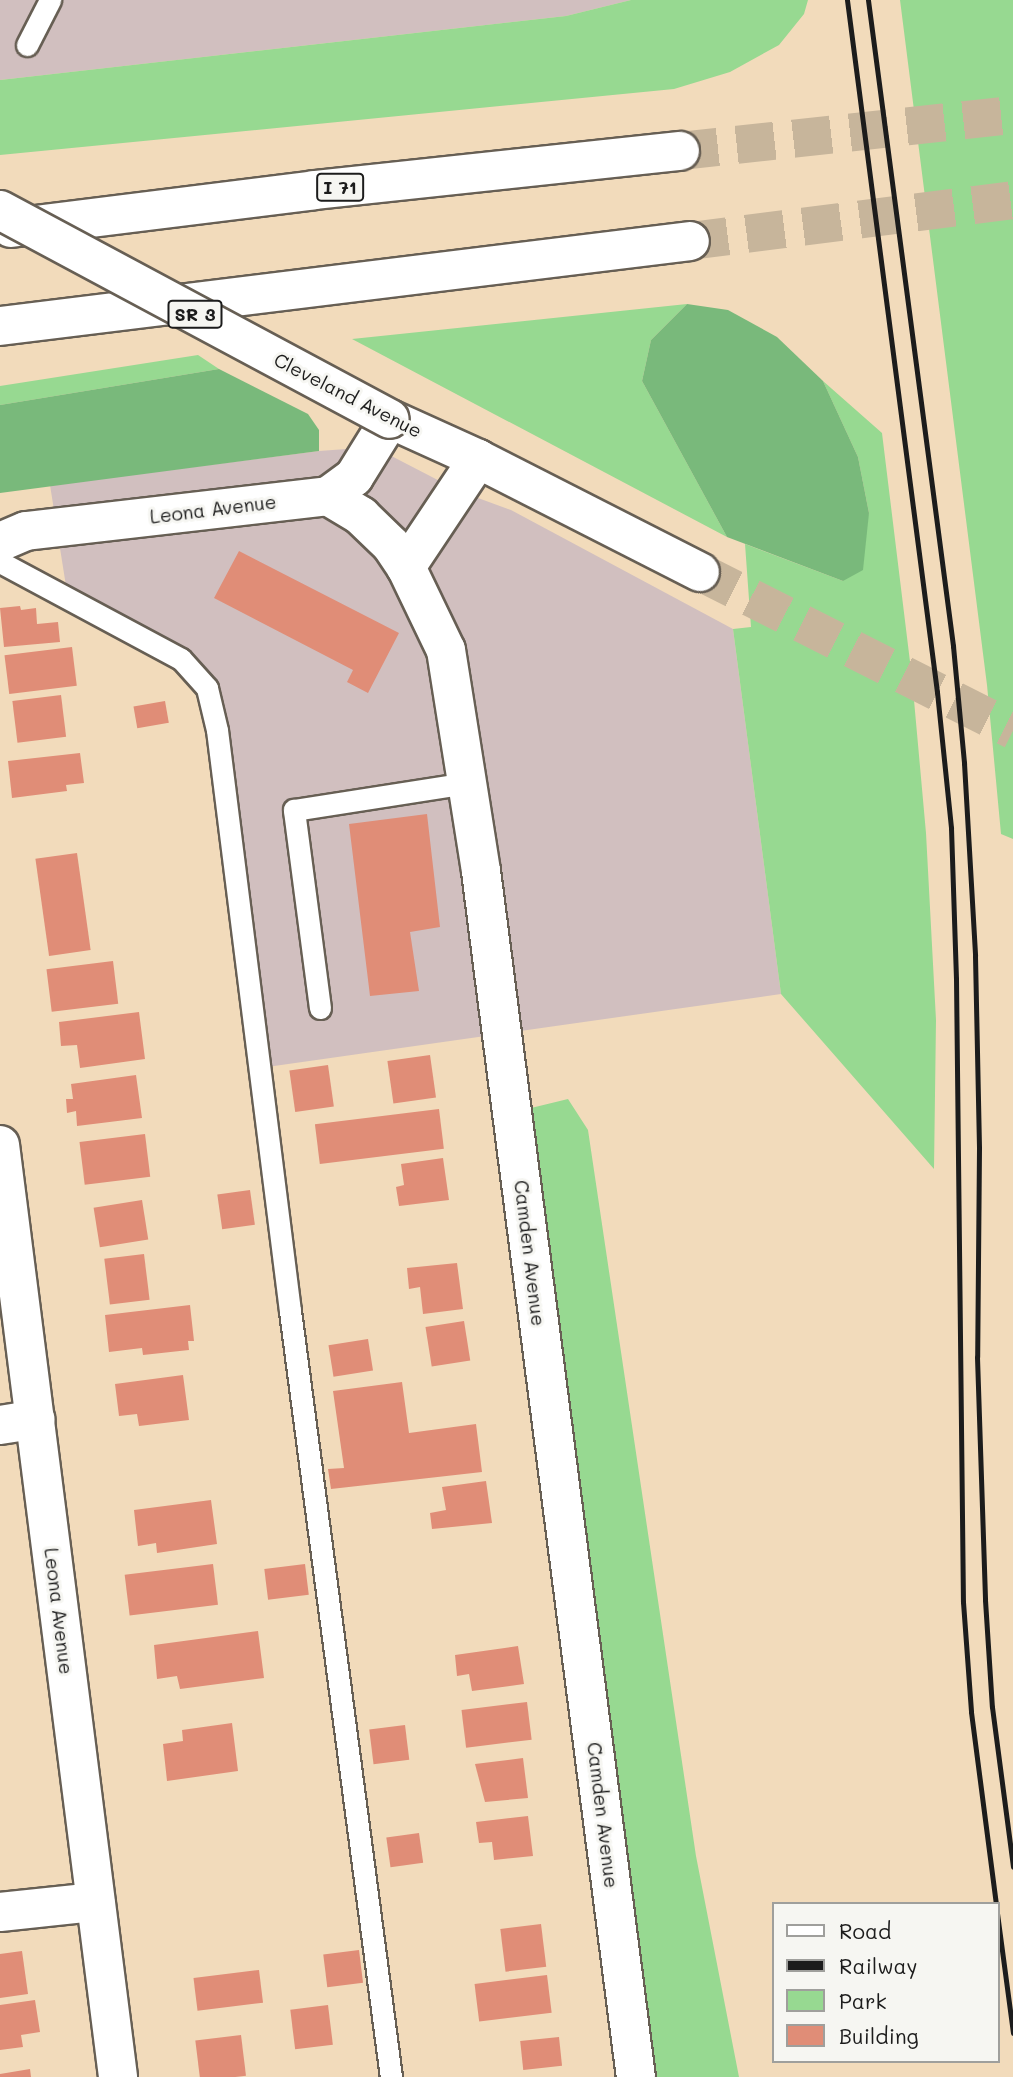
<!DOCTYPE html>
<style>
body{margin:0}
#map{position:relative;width:1013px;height:2077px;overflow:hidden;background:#f2dbbb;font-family:Mali,sans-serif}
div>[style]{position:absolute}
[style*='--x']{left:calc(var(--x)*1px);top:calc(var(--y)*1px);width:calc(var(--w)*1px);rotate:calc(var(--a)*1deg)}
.industrial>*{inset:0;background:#d1bfbf}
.green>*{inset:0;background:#97d991}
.forest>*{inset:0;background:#79b97b}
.building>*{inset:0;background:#e08d77;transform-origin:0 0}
.primary-tunnel>*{height:38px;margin-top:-19px;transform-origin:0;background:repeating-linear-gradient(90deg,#c7b59b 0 38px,transparent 0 57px)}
.motorway-tunnel>*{height:38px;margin-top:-19px;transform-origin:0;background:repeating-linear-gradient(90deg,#c7b59b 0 38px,transparent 0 57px)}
.roads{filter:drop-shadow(2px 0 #675f54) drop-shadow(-2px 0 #675f54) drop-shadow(0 2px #675f54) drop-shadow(0 -2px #675f54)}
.service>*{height:21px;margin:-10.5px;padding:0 10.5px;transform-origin:10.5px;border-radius:10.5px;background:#fff}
.minor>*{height:38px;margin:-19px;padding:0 19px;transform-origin:19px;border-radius:19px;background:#fff}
.primary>*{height:38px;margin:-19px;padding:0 19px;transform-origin:19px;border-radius:19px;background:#fff}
.motorway>*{height:38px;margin:-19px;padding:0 19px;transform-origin:19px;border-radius:19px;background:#fff}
.rail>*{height:5px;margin:-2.5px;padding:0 2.5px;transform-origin:2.5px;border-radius:2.5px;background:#1c1c1c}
.bridges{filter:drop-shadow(2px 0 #675f54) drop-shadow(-2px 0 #675f54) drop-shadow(0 2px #675f54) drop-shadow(0 -2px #675f54)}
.primary-bridge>*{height:38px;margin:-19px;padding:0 19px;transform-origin:19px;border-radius:19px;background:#fff}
span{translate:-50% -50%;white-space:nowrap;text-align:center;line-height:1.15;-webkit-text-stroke:6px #f6f6f2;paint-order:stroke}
.shield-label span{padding:2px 5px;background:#f6f6f2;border:2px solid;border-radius:5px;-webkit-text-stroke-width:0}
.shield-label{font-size:18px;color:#1c1c1c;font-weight:700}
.street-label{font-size:19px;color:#1c1c1c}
.legend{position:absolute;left:772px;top:1902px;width:228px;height:161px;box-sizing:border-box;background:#f6f6f2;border:2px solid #9f9f9c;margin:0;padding:9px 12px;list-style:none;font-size:21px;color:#1c1c1c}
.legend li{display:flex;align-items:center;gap:14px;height:35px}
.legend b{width:35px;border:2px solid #9f9f9c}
</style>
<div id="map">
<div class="industrial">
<div style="clip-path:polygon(0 0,631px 0,566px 16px,0 80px)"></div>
<div style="clip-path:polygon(374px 447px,459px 491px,511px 510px,733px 629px,781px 994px,260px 1068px,228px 724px,212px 684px,69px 605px,50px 485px,319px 451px)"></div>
</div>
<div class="green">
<div style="clip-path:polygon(631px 0,808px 0,804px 14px,779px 45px,730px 72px,674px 89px,0 155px,0 80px,566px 16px)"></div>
<div style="clip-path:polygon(900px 0,1013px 0,1013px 839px,1001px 834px,987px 685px)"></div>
<div style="clip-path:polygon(687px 304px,651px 340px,642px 381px,727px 537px,352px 339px)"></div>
<div style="clip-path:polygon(198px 355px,219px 369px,0 405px,0 386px)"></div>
<div style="clip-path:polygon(823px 381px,882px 433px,912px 678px,926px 833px,936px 1020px,934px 1169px,781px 994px,733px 629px,751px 627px,745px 544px,843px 581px,869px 513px,858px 457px)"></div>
<div style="clip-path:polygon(568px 1099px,588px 1130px,696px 1856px,739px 2077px,656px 2077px,527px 1109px)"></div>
</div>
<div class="forest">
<div style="clip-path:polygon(687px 304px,728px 310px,777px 337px,823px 381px,858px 457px,869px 513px,863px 570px,843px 581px,727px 537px,642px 381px,651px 340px)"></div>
<div style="clip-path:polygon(219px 369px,308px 414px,319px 430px,319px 451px,0 493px,0 405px)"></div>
</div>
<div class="building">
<div style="clip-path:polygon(239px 551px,399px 633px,368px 693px,347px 682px,353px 670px,214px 598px)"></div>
<div style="clip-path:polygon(20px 606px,21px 610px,36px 608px,37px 624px,58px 622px,60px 642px,4px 647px,0 608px)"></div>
<div style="left:72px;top:647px;width:39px;height:68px;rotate:83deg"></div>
<div style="left:61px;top:695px;width:42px;height:49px;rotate:83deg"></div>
<div style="left:165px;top:701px;width:22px;height:32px;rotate:80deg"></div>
<div style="clip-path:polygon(80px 753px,84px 783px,66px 785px,67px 791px,12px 798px,8px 761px)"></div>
<div style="clip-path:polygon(427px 814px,440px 927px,410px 932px,419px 991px,370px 996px,349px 824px)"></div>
<div style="left:77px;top:853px;width:98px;height:42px;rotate:82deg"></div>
<div style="left:113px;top:961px;width:43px;height:67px;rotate:83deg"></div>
<div style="clip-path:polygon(139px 1012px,145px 1059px,80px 1068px,77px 1045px,61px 1046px,59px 1022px)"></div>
<div style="left:430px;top:1055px;width:43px;height:43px;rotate:82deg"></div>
<div style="left:328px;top:1065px;width:42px;height:39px;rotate:82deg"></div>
<div style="clip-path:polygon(136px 1075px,142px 1118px,77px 1126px,76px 1111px,67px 1113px,66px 1099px,73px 1099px,71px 1084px)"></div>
<div style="left:439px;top:1109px;width:40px;height:125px;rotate:83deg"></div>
<div style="left:145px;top:1134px;width:43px;height:66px;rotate:83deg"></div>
<div style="clip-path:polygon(443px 1158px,449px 1200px,399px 1206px,396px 1187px,404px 1185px,401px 1164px)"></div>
<div style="left:250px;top:1190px;width:35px;height:33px;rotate:82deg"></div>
<div style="left:142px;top:1200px;width:40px;height:49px;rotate:81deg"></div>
<div style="left:144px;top:1254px;width:46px;height:40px;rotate:83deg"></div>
<div style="clip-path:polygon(457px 1263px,463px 1309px,423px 1314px,420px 1287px,409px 1289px,407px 1268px)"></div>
<div style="clip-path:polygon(190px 1305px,194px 1341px,188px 1341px,189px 1350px,143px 1355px,142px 1348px,109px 1352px,105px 1315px)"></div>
<div style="left:464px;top:1321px;width:40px;height:39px;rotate:81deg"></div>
<div style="left:368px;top:1339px;width:32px;height:40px;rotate:81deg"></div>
<div style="clip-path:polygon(183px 1375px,189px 1420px,139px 1426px,137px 1414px,119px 1416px,115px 1384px)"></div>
<div style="clip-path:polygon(402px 1382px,409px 1433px,476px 1424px,482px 1472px,331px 1489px,328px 1469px,344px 1468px,333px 1391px)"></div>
<div style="clip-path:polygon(486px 1481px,492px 1523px,432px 1529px,430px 1513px,446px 1510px,442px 1487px)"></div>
<div style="clip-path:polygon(211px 1500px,217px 1544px,157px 1553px,156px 1543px,138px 1546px,134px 1510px)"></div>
<div style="left:213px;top:1564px;width:41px;height:89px;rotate:83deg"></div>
<div style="left:305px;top:1564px;width:31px;height:41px;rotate:83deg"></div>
<div style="clip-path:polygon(258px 1631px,264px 1678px,180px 1689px,177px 1676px,157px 1679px,154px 1645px)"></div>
<div style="clip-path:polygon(518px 1646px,524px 1684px,472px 1691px,469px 1674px,457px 1676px,455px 1655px)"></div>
<div style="left:527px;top:1702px;width:38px;height:66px;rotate:83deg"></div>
<div style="clip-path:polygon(232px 1723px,238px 1771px,167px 1781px,163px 1744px,183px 1741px,182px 1730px)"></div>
<div style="left:405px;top:1725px;width:35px;height:36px;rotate:83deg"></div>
<div style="clip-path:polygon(523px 1758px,528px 1798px,485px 1802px,475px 1764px)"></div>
<div style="clip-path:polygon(528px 1816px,533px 1856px,494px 1860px,492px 1842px,479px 1843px,476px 1822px)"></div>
<div style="left:419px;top:1833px;width:30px;height:33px;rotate:82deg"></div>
<div style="left:541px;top:1924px;width:43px;height:41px;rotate:83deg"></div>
<div style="left:359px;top:1950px;width:33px;height:36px;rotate:83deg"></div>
<div style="clip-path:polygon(22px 1951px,28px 1994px,0 1998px,0 1954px)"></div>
<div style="left:259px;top:1970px;width:33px;height:66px;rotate:83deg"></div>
<div style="left:547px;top:1975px;width:38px;height:73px;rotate:83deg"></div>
<div style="clip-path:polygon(35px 2000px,40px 2032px,21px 2035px,23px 2047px,0 2050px,0 2005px)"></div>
<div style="left:328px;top:2005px;width:40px;height:38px;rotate:83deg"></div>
<div style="left:241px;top:2035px;width:41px;height:46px;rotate:83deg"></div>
<div style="left:559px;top:2037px;width:29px;height:39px;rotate:84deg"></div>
<div style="clip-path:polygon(30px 2069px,31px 2077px,0 2077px,0 2074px)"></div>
</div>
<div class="primary-tunnel">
<div style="--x:700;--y:572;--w:351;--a:26.8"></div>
</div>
<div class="motorway-tunnel">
<div style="--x:680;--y:151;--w:335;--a:-6.2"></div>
<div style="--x:690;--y:241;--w:326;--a:-7.2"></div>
</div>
<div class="roads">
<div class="service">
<div style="--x:27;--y:45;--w:51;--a:-62.9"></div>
<div style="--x:0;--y:562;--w:205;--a:28.2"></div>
<div style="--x:181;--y:659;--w:39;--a:48"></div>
<div style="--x:207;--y:688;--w:43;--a:76.6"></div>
<div style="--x:217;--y:730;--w:586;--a:82.84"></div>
<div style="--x:290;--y:1311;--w:773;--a:82.49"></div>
<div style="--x:320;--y:1008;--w:200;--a:-97.5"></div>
<div style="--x:294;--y:810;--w:175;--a:-8.9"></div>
</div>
<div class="minor">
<div style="--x:478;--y:459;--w:130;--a:123.7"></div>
<div style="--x:406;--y:567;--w:92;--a:64.3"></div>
<div style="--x:446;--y:650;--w:224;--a:81"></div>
<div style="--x:481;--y:871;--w:1216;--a:82.68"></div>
<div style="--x:328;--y:496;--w:39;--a:31"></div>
<div style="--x:361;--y:516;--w:42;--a:44"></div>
<div style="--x:391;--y:545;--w:27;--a:56"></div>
<div style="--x:0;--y:542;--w:28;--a:-23"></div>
<div style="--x:26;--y:531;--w:304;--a:-6.6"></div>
<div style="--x:328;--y:496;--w:32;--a:-36"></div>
<div style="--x:354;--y:477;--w:68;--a:-58.2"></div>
<div style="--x:0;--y:1145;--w:939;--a:82.78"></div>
<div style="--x:0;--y:1425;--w:36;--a:-9"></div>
<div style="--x:0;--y:1912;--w:96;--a:-6"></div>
</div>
<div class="primary">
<div style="--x:390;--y:419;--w:97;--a:24.4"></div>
<div style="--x:478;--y:459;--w:249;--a:27"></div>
</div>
<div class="motorway">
<div style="--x:11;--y:228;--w:305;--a:-7.1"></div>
<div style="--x:314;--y:190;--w:368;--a:-6.1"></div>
<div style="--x:0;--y:326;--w:695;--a:-7.02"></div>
</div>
</div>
<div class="rail">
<div style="--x:847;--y:0;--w:698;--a:82.59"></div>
<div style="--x:937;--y:692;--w:137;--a:84.1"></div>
<div style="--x:951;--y:828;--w:151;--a:88.1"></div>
<div style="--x:956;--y:979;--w:623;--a:89.36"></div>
<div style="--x:963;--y:1602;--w:110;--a:85.8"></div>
<div style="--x:971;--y:1712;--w:194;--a:82.6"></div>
<div style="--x:868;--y:0;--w:652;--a:82.5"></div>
<div style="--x:953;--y:646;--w:118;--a:84.6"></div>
<div style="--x:964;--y:763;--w:193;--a:86.7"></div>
<div style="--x:975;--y:956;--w:192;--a:88.8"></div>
<div style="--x:979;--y:1148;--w:209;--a:90.5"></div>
<div style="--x:977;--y:1357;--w:243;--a:88.1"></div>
<div style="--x:985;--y:1600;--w:107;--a:86.3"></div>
<div style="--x:992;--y:1707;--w:161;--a:82.5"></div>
<div style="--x:997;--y:1913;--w:121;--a:82.4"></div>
</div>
<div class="bridges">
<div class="primary-bridge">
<div style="--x:0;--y:210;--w:442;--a:28.2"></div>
</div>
</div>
<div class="shield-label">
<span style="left:340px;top:187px">I 71</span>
<span style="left:195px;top:314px">SR 3</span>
</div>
<div class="street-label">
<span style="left:348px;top:395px;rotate:27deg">Cleveland Avenue</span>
<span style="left:213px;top:509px;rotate:-7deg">Leona Avenue</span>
<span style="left:530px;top:1253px;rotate:83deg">Camden Avenue</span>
<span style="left:59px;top:1611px;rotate:83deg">Leona Avenue</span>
<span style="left:603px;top:1815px;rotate:83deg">Camden Avenue</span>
</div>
<ul class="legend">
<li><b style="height:9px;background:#fff"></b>Road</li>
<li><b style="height:9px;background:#1c1c1c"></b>Railway</li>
<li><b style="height:19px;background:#97d991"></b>Park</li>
<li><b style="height:19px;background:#e08d77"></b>Building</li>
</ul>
</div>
